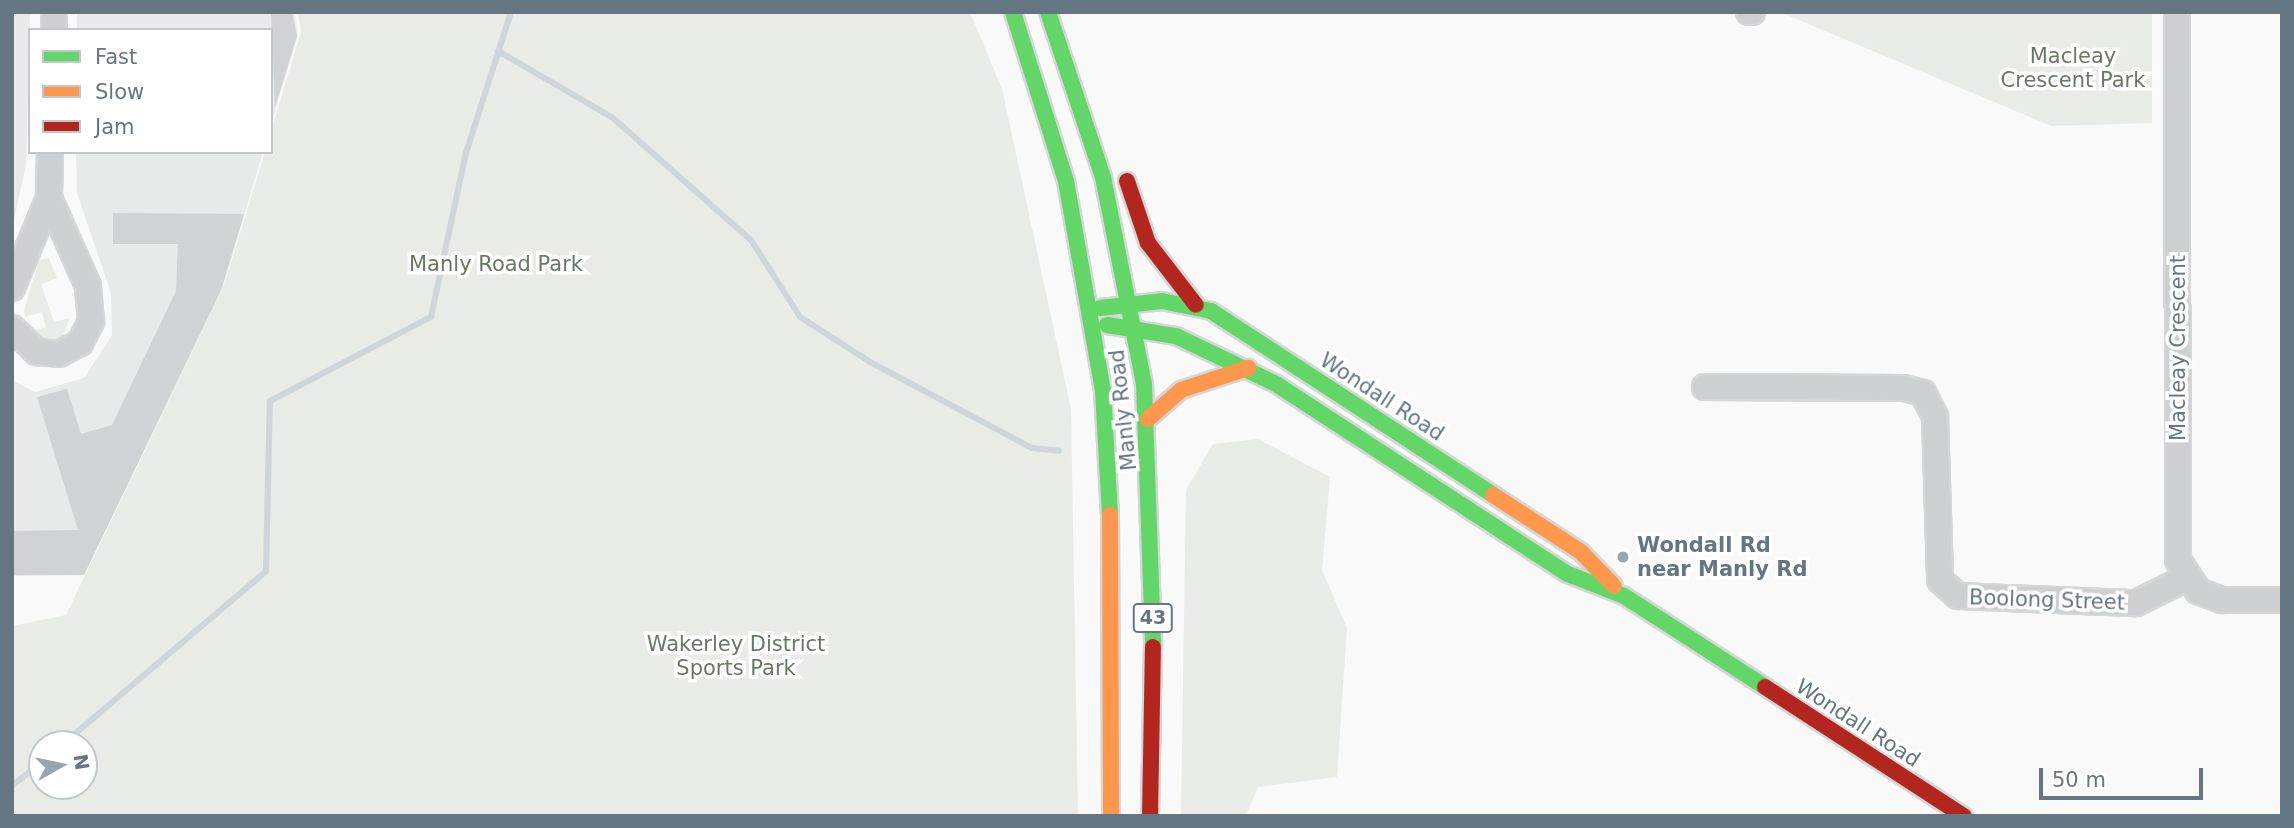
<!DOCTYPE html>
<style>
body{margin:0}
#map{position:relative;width:2294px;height:828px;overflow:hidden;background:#f9f9f9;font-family:"DejaVu Sans",sans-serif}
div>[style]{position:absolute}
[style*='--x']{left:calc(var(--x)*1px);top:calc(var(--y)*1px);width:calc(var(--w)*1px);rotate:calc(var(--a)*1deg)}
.built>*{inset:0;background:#e8e9e9}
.green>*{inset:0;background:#e8ebe6}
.stream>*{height:6px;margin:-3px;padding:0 3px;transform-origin:3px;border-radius:3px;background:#ced6d9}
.building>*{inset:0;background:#d0d2d3}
.roads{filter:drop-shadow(2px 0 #d5d6d7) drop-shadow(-2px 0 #d5d6d7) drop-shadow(0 2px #d5d6d7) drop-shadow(0 -2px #d5d6d7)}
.street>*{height:24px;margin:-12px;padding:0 12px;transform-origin:12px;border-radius:12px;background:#cecfd0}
.fast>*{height:16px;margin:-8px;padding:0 8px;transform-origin:8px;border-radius:8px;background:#63d668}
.slow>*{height:16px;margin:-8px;padding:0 8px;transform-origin:8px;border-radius:8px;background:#ff974d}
.jam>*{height:16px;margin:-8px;padding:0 8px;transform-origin:8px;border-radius:8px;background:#b3261e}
.dots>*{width:19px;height:19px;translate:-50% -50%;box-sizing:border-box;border:4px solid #fff;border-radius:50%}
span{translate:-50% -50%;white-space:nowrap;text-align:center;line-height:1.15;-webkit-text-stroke:7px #fff;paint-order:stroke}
.shield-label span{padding:2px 5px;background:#fff;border:2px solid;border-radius:5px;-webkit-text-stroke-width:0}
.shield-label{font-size:19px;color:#657683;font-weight:700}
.park-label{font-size:21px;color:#687a64}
.street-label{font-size:21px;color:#657683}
.poi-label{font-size:21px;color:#657683;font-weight:700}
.left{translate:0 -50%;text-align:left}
.frame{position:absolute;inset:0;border:14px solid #657683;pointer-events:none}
.legend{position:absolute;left:28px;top:28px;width:245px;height:126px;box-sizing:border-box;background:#fff;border:2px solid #c1c8cd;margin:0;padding:9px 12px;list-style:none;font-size:21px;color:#657683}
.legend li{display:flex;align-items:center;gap:14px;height:35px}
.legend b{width:35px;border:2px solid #c1c8cd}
.north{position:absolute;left:28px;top:730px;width:70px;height:70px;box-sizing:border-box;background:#fff;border:2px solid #c1c8cd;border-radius:50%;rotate:81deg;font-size:19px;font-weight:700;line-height:28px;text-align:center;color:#657683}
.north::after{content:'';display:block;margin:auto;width:24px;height:32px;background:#99a4ac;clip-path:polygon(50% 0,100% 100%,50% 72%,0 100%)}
.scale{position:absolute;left:2039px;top:768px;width:164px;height:32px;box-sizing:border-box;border:4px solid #657683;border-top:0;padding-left:9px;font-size:21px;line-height:24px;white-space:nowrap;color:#657683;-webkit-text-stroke:5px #fff;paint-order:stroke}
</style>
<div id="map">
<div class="built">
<div style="clip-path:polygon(12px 12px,30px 12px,26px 165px,12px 229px)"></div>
<div style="clip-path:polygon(77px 12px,294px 12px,298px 35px,271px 124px,271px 30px,77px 30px)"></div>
<div style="clip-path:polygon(76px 152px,263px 152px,222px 290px,84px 575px,12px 576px,12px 380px,35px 392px,84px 378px,112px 335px,111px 293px,77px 193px)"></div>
</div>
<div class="green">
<div style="clip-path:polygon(evenodd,298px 12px,970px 12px,1002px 89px,1071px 409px,1078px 816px,12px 816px,12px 626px,66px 615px,224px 286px,265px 152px,271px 152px,271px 131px,301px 32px,298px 12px,42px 744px,84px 744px,84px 786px,42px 786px,42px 744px)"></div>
<div style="clip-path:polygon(1780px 12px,2152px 12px,2152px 123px,2051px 126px)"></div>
<div style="clip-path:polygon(49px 258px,57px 278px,41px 284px,54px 322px,70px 318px,62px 338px,42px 343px,29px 333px,46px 327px,42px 312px,25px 317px,24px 311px,39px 260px)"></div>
<div style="clip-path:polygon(1258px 439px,1330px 477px,1322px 570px,1347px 628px,1337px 777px,1258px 787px,1246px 816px,1181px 816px,1186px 490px,1213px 444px)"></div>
</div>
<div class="stream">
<div style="--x:498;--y:51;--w:133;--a:30.2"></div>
<div style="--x:613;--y:118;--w:184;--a:41.5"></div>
<div style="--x:751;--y:240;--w:91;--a:57.5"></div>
<div style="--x:800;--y:317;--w:83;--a:32.7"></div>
<div style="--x:870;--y:362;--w:183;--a:28"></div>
<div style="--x:1032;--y:448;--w:27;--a:6"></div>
<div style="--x:63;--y:744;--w:267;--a:-40.4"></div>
<div style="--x:266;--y:571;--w:170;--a:-88.7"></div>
<div style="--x:270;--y:401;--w:182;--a:-27.6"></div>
<div style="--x:431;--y:317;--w:168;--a:-78"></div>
<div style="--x:466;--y:153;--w:148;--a:-72.3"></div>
<div style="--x:12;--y:786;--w:38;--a:-39"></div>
</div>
<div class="building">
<div style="clip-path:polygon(271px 12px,292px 12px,297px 36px,275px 107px)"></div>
<div style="clip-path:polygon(113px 213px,244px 214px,221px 290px,84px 575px,12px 575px,12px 531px,78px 530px,37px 397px,67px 389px,81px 434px,112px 425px,176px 291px,178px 244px,113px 244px)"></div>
</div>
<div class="roads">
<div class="street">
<div style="--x:1749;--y:12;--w:3;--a:0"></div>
<div style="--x:2177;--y:12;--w:548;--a:89.9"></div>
<div style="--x:2178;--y:560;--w:37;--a:57"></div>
<div style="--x:2198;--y:591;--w:26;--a:21"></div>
<div style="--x:2222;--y:600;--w:60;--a:0"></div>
<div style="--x:54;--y:30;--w:18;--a:-90"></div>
<div style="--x:12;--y:288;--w:97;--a:-67.7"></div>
<div style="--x:49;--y:198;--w:46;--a:-88.8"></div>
<div style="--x:12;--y:328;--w:35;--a:44"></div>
<div style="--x:37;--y:352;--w:22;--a:5"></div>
<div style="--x:59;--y:354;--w:24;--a:-28"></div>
<div style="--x:80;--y:343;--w:25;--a:-63"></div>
<div style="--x:91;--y:321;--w:35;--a:-95"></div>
<div style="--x:88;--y:286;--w:96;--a:-113.9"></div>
<div style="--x:1705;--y:387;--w:199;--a:0.3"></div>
<div style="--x:1904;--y:388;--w:20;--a:15"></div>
<div style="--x:1923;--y:393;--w:27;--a:63"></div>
<div style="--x:1935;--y:417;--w:163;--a:88.2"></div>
<div style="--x:1940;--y:580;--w:24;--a:42"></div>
<div style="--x:1958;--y:596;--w:178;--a:2.3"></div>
<div style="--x:2136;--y:603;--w:55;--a:-26.1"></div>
</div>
<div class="fast">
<div style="--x:1013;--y:12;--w:177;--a:72.6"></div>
<div style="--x:1066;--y:181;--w:212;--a:80"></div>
<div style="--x:1103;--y:390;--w:125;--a:86.8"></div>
<div style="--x:1048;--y:12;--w:174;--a:71.6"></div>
<div style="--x:1103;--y:177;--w:211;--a:78.8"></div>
<div style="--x:1144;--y:384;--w:263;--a:88"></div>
<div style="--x:1100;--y:308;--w:62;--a:-6.4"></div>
<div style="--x:1162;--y:301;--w:50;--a:11.5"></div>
<div style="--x:1211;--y:311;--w:337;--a:33.1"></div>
<div style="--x:1107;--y:325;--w:70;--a:9.1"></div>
<div style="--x:1176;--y:336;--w:111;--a:25.6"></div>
<div style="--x:1276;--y:384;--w:348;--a:33.1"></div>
<div style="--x:1568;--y:574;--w:60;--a:21.4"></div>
<div style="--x:1624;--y:596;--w:168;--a:32.8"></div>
</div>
<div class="slow">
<div style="--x:1148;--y:419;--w:44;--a:-41.3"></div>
<div style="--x:1181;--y:390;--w:71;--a:-18.2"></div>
<div style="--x:1493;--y:495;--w:105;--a:32.9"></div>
<div style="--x:1581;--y:552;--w:47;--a:45.9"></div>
<div style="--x:1110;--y:515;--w:301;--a:89.8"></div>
</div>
<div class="jam">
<div style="--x:1127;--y:181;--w:65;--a:71.3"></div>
<div style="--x:1148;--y:243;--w:78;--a:52.3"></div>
<div style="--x:1765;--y:687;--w:237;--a:33"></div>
<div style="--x:1150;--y:816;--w:169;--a:-89"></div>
</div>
</div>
<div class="dots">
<div style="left:1623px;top:557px;background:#99a4ac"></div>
</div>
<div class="shield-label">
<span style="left:1153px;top:618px">43</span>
</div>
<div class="park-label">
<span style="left:2073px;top:68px">Macleay<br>Crescent Park</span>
<span style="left:496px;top:264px">Manly Road Park</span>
<span style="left:736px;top:656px">Wakerley District<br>Sports Park</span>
</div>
<div class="street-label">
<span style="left:2178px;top:348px;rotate:-90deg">Macleay Crescent</span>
<span style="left:1382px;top:397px;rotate:33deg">Wondall Road</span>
<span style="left:1123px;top:410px;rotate:-96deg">Manly Road</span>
<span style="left:2047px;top:600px;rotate:2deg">Boolong Street</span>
<span style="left:1858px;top:723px;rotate:33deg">Wondall Road</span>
</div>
<div class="poi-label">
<span class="left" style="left:1637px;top:557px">Wondall Rd<br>near Manly Rd</span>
</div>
<div class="frame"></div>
<ul class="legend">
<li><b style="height:9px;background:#63d668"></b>Fast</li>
<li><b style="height:9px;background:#ff974d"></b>Slow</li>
<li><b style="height:9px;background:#b3261e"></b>Jam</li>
</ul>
<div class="north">N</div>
<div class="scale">50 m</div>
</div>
